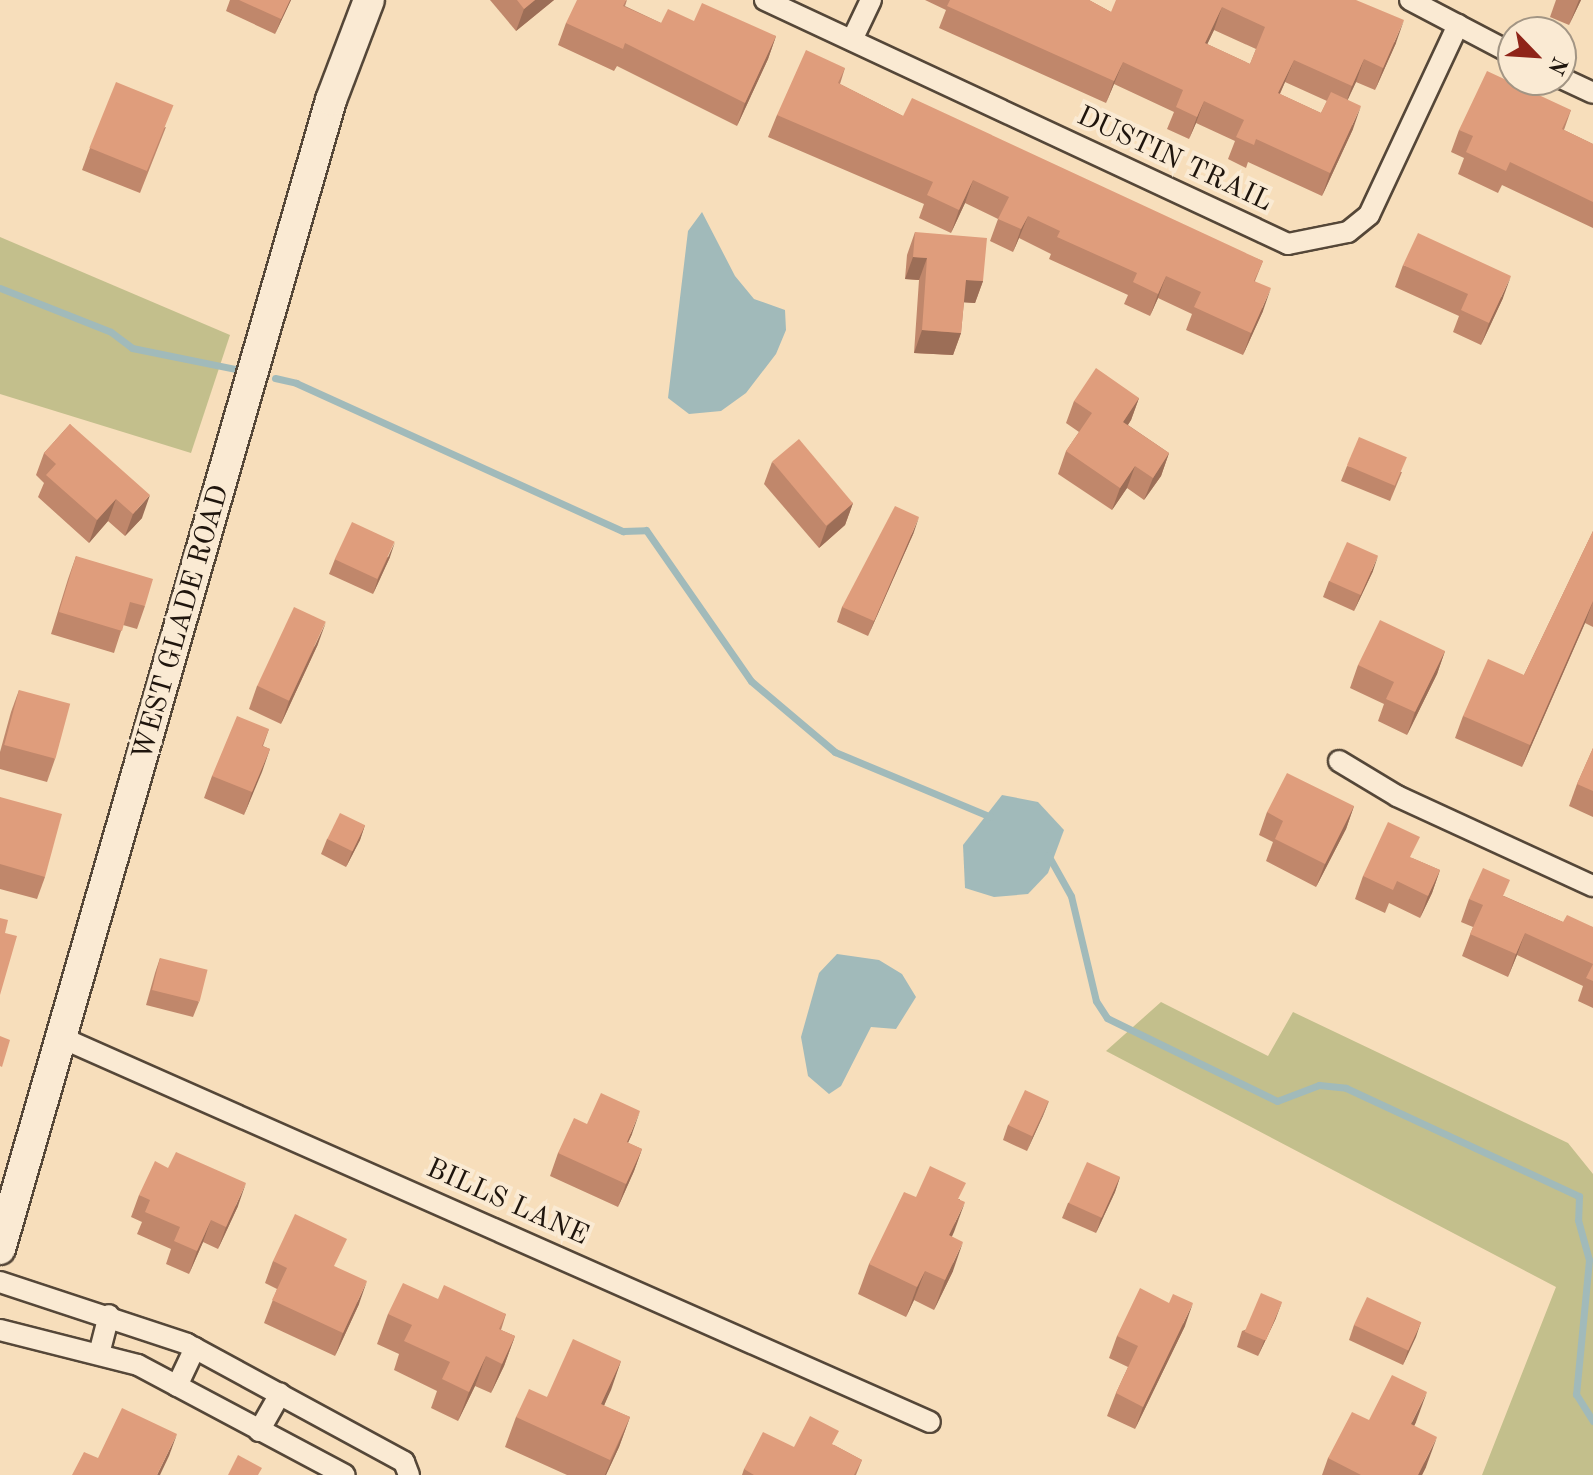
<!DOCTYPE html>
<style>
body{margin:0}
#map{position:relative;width:1593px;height:1475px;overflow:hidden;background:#f7debb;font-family:"Old Standard TT",serif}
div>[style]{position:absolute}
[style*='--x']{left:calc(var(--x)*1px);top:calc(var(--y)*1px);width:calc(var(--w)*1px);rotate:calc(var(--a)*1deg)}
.green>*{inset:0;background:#c3bf8c}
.water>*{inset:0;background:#a1baba}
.stream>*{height:7px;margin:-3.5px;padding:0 3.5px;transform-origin:3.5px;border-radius:3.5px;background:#a1baba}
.roads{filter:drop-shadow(2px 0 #554738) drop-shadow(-2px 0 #554738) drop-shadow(0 2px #554738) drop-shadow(0 -2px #554738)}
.street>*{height:20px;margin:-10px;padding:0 10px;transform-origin:10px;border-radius:10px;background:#faead3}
.secondary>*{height:30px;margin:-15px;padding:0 15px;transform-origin:15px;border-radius:15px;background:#faead3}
.wall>*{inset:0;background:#c0876b}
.shaded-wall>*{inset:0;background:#9c6e57}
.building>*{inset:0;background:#df9d7c;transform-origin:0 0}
span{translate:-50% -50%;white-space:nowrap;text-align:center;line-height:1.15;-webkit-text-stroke:8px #faead3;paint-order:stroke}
.street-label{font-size:28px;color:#1f150d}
.north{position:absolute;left:1497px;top:16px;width:80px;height:80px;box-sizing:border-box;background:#faead3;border:2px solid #a29584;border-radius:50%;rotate:115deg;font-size:22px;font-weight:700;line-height:32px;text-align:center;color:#1f150d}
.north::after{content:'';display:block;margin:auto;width:28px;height:36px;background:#8f2418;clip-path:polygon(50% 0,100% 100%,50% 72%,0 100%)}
</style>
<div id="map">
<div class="green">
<div style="clip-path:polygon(0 237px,230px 335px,191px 453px,0 394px)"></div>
<div style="clip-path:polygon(1161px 1002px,1268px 1056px,1293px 1012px,1568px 1143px,1593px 1174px,1593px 1475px,1482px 1475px,1556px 1287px,1106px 1051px)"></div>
</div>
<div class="water">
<div style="clip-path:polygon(702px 212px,735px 276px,754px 299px,785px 310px,786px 330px,776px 354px,746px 393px,721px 411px,689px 414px,668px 398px,688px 231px)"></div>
<div style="clip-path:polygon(1002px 795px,1038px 802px,1064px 830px,1048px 873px,1028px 894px,994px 897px,965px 888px,963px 845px)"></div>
<div style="clip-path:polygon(837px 954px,879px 960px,902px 974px,916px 997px,896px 1029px,871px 1027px,841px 1086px,829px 1094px,808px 1076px,801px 1037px,819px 973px)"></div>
</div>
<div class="stream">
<div style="--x:0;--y:288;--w:119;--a:21.6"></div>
<div style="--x:111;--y:332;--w:26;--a:37"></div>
<div style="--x:132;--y:348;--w:105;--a:11.5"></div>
<div style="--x:275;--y:378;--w:22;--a:13"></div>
<div style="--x:296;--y:383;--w:359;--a:24.4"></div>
<div style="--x:623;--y:531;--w:23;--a:-2"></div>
<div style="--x:646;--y:530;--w:184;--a:55.2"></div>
<div style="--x:751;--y:681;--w:110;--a:40.2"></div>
<div style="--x:835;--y:752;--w:169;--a:22.6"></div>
<div style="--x:1048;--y:855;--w:47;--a:60.7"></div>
<div style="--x:1071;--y:896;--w:108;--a:76.6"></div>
<div style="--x:1096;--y:1001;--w:20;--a:57"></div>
<div style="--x:1107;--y:1018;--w:189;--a:26"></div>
<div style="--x:1277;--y:1101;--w:45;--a:-20.9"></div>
<div style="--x:1319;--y:1085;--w:27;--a:6"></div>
<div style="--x:1346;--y:1088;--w:257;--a:24.9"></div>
<div style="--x:1579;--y:1196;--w:24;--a:92"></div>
<div style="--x:1578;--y:1220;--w:41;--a:74.6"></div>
<div style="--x:1589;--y:1260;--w:135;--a:95.5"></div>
<div style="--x:1576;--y:1394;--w:32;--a:58"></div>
</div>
<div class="roads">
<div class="street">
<div style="--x:765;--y:0;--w:577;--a:25.01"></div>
<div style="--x:1288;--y:244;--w:61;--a:-11.3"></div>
<div style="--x:1348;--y:232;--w:27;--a:-39"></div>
<div style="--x:1369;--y:215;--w:210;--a:-64.9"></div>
<div style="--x:1410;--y:0;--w:116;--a:27.7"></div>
<div style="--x:852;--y:40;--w:44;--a:-64.6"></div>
<div style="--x:1561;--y:78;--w:35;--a:25"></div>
<div style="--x:1339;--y:761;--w:68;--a:31.1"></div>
<div style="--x:1397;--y:796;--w:216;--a:24.7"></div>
<div style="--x:60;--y:1037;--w:951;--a:23.87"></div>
<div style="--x:0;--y:1282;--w:197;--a:18.3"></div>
<div style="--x:187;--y:1344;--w:247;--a:28.5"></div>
<div style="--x:404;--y:1462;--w:14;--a:69"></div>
<div style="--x:0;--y:1330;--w:142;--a:14.2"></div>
<div style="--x:138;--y:1365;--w:234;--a:28"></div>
<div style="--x:99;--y:1354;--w:40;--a:-75.6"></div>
<div style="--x:177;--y:1386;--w:42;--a:-64.7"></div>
<div style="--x:259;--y:1431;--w:43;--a:-60.4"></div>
</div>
<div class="secondary">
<div style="--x:0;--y:1249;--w:1196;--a:-73.93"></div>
<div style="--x:331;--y:100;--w:107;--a:-69.2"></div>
</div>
</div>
<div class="wall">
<div style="clip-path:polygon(230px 0,291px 0,275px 34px,226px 11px)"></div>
<div style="clip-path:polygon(490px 0,554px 0,516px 31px)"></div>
<div style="clip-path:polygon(627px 0,625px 6px,661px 23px,694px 21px,776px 36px,768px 59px,737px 126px,617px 66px,614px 71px,558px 45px,566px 23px)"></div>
<div style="clip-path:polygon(evenodd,925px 0,1089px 0,1111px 12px,1311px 0,1396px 43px,1375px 90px,1356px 82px,1347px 100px,1353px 129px,1322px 196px,1248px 162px,1246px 168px,1228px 159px,1235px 141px,1196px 123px,1189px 139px,1167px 129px,1174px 112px,1114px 84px,1106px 103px,939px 28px,946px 10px,925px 0,1214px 30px,1256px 49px,1250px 64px,1207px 44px,1214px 30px,925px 0,1285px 82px,1327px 101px,1321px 113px,1280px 94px,1285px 82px)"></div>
<div style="clip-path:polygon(1556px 0,1581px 0,1569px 25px,1550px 17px)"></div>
<div style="clip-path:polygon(845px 68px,840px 84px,903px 116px,1263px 261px,1255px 281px,1263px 311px,1243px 355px,1186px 330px,1192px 314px,1158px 298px,1150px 316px,1124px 304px,1128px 295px,1049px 259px,1051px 254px,1019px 238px,1013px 252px,990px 241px,998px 219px,965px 203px,951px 233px,919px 218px,924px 204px,768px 137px,777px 115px)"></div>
<div style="clip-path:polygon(1571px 110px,1564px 130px,1593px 144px,1593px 228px,1502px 185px,1498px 193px,1458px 174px,1464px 158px,1451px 152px,1459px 130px)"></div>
<div style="clip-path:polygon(166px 127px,140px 193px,82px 170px,90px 148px)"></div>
<div style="clip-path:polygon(915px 232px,983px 281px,975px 303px,964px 302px,961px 333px,953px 355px,914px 353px,919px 280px,905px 279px,907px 255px)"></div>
<div style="clip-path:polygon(1403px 265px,1503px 298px,1481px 345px,1453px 332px,1459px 316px,1395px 287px)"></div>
<div style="clip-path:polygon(1139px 398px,1131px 420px,1128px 425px,1169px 453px,1161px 476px,1144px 500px,1127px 488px,1112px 510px,1058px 474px,1066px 451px,1079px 432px,1066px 423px,1074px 401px)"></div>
<div style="clip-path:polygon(70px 424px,142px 518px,125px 536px,108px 521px,89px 543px,38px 497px,44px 483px,36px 475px,44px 453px)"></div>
<div style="clip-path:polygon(772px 462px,853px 503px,845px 525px,819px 548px,764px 484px)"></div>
<div style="clip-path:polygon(1347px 466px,1402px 472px,1390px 501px,1341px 481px)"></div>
<div style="clip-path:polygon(1593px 531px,1593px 627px,1585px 623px,1522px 767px,1455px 738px,1463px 716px,1524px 675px)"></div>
<div style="clip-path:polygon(914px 532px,868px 636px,837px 622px,842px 607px)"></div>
<div style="clip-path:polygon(76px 556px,145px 606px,137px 629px,123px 625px,114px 653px,51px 634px,68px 579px)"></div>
<div style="clip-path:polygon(390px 557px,373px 594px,329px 574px,335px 559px)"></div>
<div style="clip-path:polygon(1373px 571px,1354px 611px,1323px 597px,1329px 581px)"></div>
<div style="clip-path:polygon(318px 644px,281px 724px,249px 709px,257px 686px)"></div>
<div style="clip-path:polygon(1445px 651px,1437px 674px,1407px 735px,1378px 721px,1384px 704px,1350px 688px,1358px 665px)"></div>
<div style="clip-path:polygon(19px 690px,55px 759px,47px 782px,0 769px,0 752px,11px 712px)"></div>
<div style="clip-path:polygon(269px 729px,263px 746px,270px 749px,244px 815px,204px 798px,212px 776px)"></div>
<div style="clip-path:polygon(1593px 748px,1593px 817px,1569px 806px,1577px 784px)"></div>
<div style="clip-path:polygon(0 797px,45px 877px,37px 899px,0 889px)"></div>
<div style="clip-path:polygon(1354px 806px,1346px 829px,1316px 887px,1266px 861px,1273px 842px,1259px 835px,1267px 812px)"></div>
<div style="clip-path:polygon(365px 825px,360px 840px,346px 867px,321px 854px,327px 839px)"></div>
<div style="clip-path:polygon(1412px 858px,1440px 870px,1432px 893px,1420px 918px,1389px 903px,1385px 913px,1355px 899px,1363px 876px)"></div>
<div style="clip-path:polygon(1504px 896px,1563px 922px,1593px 927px,1593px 1008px,1578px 1001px,1583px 986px,1517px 955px,1508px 977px,1462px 956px,1473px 927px,1461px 922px,1469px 899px)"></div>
<div style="clip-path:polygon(160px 958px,199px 1002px,193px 1017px,146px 1005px,155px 973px)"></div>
<div style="clip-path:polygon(1049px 1101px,1027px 1151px,1003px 1140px,1008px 1125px)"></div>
<div style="clip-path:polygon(587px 1124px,632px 1134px,628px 1143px,642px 1149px,634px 1171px,618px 1207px,550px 1176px,558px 1153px)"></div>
<div style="clip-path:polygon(1120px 1177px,1115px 1192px,1096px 1233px,1062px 1218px,1068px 1203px)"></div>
<div style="clip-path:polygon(139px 1195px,238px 1206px,218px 1249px,203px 1242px,189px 1274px,166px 1264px,171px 1249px,137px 1234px,142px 1222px,131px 1217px)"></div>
<div style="clip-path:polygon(916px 1197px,960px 1199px,952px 1236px,953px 1271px,934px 1310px,914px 1300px,906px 1317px,858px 1294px,869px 1264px)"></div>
<div style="clip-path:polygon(273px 1261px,336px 1267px,359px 1304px,335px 1356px,264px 1323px,277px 1289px,265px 1283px)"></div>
<div style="clip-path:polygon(438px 1299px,506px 1314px,501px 1330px,515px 1336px,504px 1366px,491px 1393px,475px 1386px,458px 1421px,431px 1408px,437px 1391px,394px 1370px,399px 1354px,377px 1344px,388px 1314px)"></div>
<div style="clip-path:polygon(1169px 1303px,1185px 1326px,1135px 1429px,1107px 1416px,1116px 1393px,1128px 1367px,1109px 1358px,1117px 1336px)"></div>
<div style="clip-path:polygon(1276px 1318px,1258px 1356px,1237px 1347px,1242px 1331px)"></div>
<div style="clip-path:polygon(1421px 1322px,1403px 1365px,1349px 1340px,1354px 1325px)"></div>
<div style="clip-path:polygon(621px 1361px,604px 1406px,630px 1417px,619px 1447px,606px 1475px,567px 1475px,505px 1447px,516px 1417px,547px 1397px)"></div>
<div style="clip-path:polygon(1369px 1420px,1416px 1422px,1414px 1426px,1426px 1467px,1422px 1475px,1322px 1475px,1328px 1458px)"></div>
<div style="clip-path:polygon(834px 1445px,862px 1460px,856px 1475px,742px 1475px,744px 1469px,794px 1447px)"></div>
</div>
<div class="shaded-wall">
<div style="clip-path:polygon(290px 0,291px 0,275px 34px,281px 19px)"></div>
<div style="clip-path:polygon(535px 0,554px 0,516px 31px,524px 9px)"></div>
<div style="clip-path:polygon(1579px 0,1581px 0,1569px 25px)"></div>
<div style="clip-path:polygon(1222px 7px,1214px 30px,1197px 66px,1205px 43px)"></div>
<div style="clip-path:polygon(1404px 20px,1396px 43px,1375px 90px,1383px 68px)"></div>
<div style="clip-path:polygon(776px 36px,768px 59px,737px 126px,745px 103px)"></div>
<div style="clip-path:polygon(1364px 59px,1356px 82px,1344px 108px,1352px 86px)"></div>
<div style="clip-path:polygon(1294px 60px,1285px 82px,1270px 115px,1278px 93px)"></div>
<div style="clip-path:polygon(1123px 62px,1114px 84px,1106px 103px,1114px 81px)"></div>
<div style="clip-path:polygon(1204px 101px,1196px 123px,1189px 139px,1197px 117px)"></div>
<div style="clip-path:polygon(1361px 106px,1353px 129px,1322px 196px,1330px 173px)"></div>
<div style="clip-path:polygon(973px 180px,965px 203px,951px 233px,959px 210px)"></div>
<div style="clip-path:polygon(1028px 216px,1019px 238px,1013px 252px,1021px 229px)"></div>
<div style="clip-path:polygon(913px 257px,927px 258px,919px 280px,905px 279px)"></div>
<div style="clip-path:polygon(1166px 276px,1158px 298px,1150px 316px,1158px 294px)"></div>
<div style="clip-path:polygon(1511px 276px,1503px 298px,1481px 345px,1489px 323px)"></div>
<div style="clip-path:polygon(966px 280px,983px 281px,975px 303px,957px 302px)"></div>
<div style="clip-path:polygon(1271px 288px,1263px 311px,1243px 355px,1251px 333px)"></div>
<div style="clip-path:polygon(922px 330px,961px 333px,953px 355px,914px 353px)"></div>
<div style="clip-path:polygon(1139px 398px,1131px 420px,1115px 444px,1123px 422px)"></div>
<div style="clip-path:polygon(1169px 453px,1161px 476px,1144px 500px,1153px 478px)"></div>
<div style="clip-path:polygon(1135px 466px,1127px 488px,1112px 510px,1120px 488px)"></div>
<div style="clip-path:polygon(150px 495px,142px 518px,125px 536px,133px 514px)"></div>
<div style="clip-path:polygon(116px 499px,108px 521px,89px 543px,97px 520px)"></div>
<div style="clip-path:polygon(853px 503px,845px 525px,819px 548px,827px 526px)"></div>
<div style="clip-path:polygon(919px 517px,914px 532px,868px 636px,874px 621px)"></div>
<div style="clip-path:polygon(395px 542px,390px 557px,373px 594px,378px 579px)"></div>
<div style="clip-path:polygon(1378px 556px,1373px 571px,1354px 611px,1360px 596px)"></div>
<div style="clip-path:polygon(1593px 601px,1585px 623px,1522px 767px,1530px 745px)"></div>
<div style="clip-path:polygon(326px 622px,318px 644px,281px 724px,289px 701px)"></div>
<div style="clip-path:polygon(1445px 651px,1437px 674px,1407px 735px,1415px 712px)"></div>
<div style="clip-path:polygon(270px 749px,262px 772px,244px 815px,252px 792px)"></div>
<div style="clip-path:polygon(1354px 806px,1346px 829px,1316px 887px,1325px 864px)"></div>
<div style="clip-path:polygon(365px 825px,360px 840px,346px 867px,352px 852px)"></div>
<div style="clip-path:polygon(1440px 870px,1432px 893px,1420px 918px,1428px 896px)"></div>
<div style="clip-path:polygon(1525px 933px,1517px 955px,1508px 977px,1516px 954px)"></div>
<div style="clip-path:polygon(1049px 1101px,1043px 1116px,1027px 1151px,1033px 1136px)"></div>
<div style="clip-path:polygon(640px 1111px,632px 1134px,618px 1164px,627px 1142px)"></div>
<div style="clip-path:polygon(642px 1149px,634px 1171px,618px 1207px,626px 1184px)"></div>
<div style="clip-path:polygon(1120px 1177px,1115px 1192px,1096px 1233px,1101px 1218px)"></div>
<div style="clip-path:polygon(246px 1183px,238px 1206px,218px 1249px,226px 1227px)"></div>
<div style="clip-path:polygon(965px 1202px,954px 1232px,939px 1264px,949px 1235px)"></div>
<div style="clip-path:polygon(211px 1220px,203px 1242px,189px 1274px,197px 1251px)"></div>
<div style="clip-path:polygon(963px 1242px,953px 1271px,934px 1310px,945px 1280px)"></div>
<div style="clip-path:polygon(925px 1271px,914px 1300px,906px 1317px,917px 1287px)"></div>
<div style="clip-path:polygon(367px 1281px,359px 1304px,335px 1356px,343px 1333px)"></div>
<div style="clip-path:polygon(1282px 1302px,1276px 1318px,1258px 1356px,1264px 1341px)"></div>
<div style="clip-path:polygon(1193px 1303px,1185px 1326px,1135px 1429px,1143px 1407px)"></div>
<div style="clip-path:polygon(1421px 1322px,1416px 1337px,1403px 1365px,1408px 1350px)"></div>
<div style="clip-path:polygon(515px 1336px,504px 1366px,491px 1393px,502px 1364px)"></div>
<div style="clip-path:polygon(486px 1356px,475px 1386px,458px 1421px,469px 1392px)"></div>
<div style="clip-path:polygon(621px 1361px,611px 1390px,591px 1434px,601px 1404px)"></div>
<div style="clip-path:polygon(1427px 1392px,1416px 1422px,1400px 1454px,1411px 1424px)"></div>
<div style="clip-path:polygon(630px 1417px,619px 1447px,606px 1475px,605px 1475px)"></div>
<div style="clip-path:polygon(177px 1434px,169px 1456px,160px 1475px,157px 1475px)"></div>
<div style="clip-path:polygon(1437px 1437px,1426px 1467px,1422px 1475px,1418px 1475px)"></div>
</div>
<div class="building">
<div style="clip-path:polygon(239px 0,290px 0,281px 19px)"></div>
<div style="clip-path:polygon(517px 0,535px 0,524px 9px)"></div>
<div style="clip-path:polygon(577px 0,626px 0,623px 6px,661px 23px,668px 9px,694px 21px,702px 3px,776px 36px,745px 103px,625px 43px,623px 49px,566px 23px)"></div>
<div style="clip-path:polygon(evenodd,950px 0,1089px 0,1111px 12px,1116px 0,1356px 0,1404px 20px,1383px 68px,1364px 59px,1352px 86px,1294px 60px,1278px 93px,1321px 113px,1331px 92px,1361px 106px,1330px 173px,1256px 139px,1254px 145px,1236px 137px,1244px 120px,1204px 101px,1197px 117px,1176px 107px,1183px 90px,1123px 62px,1114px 81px,947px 6px,950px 0,1222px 7px,1265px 27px,1250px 64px,1205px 43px,1222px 7px)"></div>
<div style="clip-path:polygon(806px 50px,845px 68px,838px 83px,903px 116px,912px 98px,1263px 261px,1254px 281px,1271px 288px,1251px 333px,1194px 307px,1201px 292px,1166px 276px,1158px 294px,1133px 282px,1137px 273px,1057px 237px,1060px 231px,1028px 216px,1021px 229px,998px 219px,1009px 197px,973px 180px,959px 210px,927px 195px,933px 182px,777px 115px)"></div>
<div style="clip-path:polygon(1487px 71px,1571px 110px,1562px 129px,1593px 144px,1593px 202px,1510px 162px,1506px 171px,1466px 152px,1473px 136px,1459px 130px)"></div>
<div style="left:116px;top:82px;width:62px;height:71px;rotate:22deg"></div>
<div style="clip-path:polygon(915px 232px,987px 238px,983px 281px,966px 280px,961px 333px,922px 330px,927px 258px,913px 257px)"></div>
<div style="clip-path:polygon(1418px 233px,1511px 276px,1489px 323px,1461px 310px,1468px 294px,1403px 265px)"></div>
<div style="clip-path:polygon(1096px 368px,1139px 398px,1123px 422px,1169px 453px,1153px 478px,1135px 466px,1120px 488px,1066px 451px,1092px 413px,1074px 401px)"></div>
<div style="clip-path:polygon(70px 424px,150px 495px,133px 514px,116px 499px,97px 520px,46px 475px,56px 464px,44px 453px)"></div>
<div style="left:1359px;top:437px;width:52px;height:31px;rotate:23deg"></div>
<div style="left:799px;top:439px;width:84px;height:35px;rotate:50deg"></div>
<div style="clip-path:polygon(895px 506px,919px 517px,874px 621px,842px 607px)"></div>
<div style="left:352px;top:522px;width:47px;height:41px;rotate:25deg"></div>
<div style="clip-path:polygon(1593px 531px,1593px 601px,1530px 745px,1463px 716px,1488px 659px,1524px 675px)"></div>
<div style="left:1347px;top:542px;width:34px;height:43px;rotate:24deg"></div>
<div style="clip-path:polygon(76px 556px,153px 579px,145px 606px,130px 602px,122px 631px,59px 612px)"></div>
<div style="left:294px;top:607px;width:35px;height:87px;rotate:25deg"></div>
<div style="clip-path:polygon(1380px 620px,1445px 651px,1415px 712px,1386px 699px,1394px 682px,1358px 665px)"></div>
<div style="left:19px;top:690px;width:53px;height:57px;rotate:15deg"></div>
<div style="clip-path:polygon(237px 716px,269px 729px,262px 746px,270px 749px,252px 792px,212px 776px)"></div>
<div style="clip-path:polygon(1593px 748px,1593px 791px,1577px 784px)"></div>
<div style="clip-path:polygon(1287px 773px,1354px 806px,1325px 864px,1275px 839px,1283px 821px,1267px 812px)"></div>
<div style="clip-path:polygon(0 797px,62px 814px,45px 877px,0 864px)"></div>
<div style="left:340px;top:813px;width:28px;height:29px;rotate:26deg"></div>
<div style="clip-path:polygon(1388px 822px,1420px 837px,1410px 857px,1440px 870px,1428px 896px,1397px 881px,1393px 890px,1363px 876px)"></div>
<div style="clip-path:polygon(1483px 868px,1510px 880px,1503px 896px,1563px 922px,1567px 915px,1593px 927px,1593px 981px,1586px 978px,1593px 964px,1525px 933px,1516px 954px,1470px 934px,1483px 905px,1469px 899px)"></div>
<div style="clip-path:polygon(0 918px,8px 920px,5px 933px,17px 936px,0 995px)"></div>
<div style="left:160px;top:958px;width:49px;height:33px;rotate:14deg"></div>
<div style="clip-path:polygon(0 1036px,10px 1040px,2px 1067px,0 1066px)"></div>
<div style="left:1025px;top:1090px;width:26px;height:39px;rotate:25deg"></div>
<div style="clip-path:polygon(601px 1093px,640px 1111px,627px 1142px,642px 1149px,626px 1184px,558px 1153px,574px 1118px,587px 1124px)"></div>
<div style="clip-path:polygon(176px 1152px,246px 1183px,226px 1227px,211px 1220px,197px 1251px,174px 1241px,180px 1227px,145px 1212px,150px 1200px,139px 1195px,155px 1161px,168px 1168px)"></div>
<div style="left:1087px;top:1162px;width:36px;height:45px;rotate:24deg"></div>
<div style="clip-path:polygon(930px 1166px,966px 1183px,958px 1199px,965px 1202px,949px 1235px,963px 1242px,945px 1280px,925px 1271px,917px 1287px,869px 1264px,904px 1192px,916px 1197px)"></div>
<div style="clip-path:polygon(295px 1214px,347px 1239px,334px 1266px,367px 1281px,343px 1333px,272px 1300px,287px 1268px,273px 1261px)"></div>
<div style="clip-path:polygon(403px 1283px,438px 1299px,444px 1285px,506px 1314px,499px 1329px,515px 1336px,502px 1364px,486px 1356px,469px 1392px,442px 1379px,450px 1362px,404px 1341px,412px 1325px,388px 1314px)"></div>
<div style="clip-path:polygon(1140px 1288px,1169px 1303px,1173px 1294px,1193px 1303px,1143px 1407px,1116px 1393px,1138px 1346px,1117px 1336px)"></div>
<div style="left:1261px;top:1293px;width:23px;height:42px;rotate:23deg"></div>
<div style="left:1367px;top:1297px;width:60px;height:31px;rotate:25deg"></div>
<div style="clip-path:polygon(573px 1339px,621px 1361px,601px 1404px,630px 1417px,610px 1460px,516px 1417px,529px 1389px,547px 1397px)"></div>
<div style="clip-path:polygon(1392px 1375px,1427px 1392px,1411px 1424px,1437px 1437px,1418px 1475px,1361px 1475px,1328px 1458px,1352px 1412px,1369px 1420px)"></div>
<div style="clip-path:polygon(122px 1408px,177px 1434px,157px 1475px,72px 1475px,84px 1452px,98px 1458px)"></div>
<div style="clip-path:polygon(810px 1416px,839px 1431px,832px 1444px,862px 1460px,854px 1475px,754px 1475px,744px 1469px,763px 1432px,794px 1447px)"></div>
<div style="clip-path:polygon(238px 1455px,262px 1468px,258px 1475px,228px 1475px)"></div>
</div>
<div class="street-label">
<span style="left:1174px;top:160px;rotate:25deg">DUSTIN TRAIL</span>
<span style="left:182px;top:623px;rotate:-74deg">WEST GLADE ROAD</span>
<span style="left:507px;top:1203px;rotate:24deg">BILLS LANE</span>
</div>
<div class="north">N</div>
</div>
